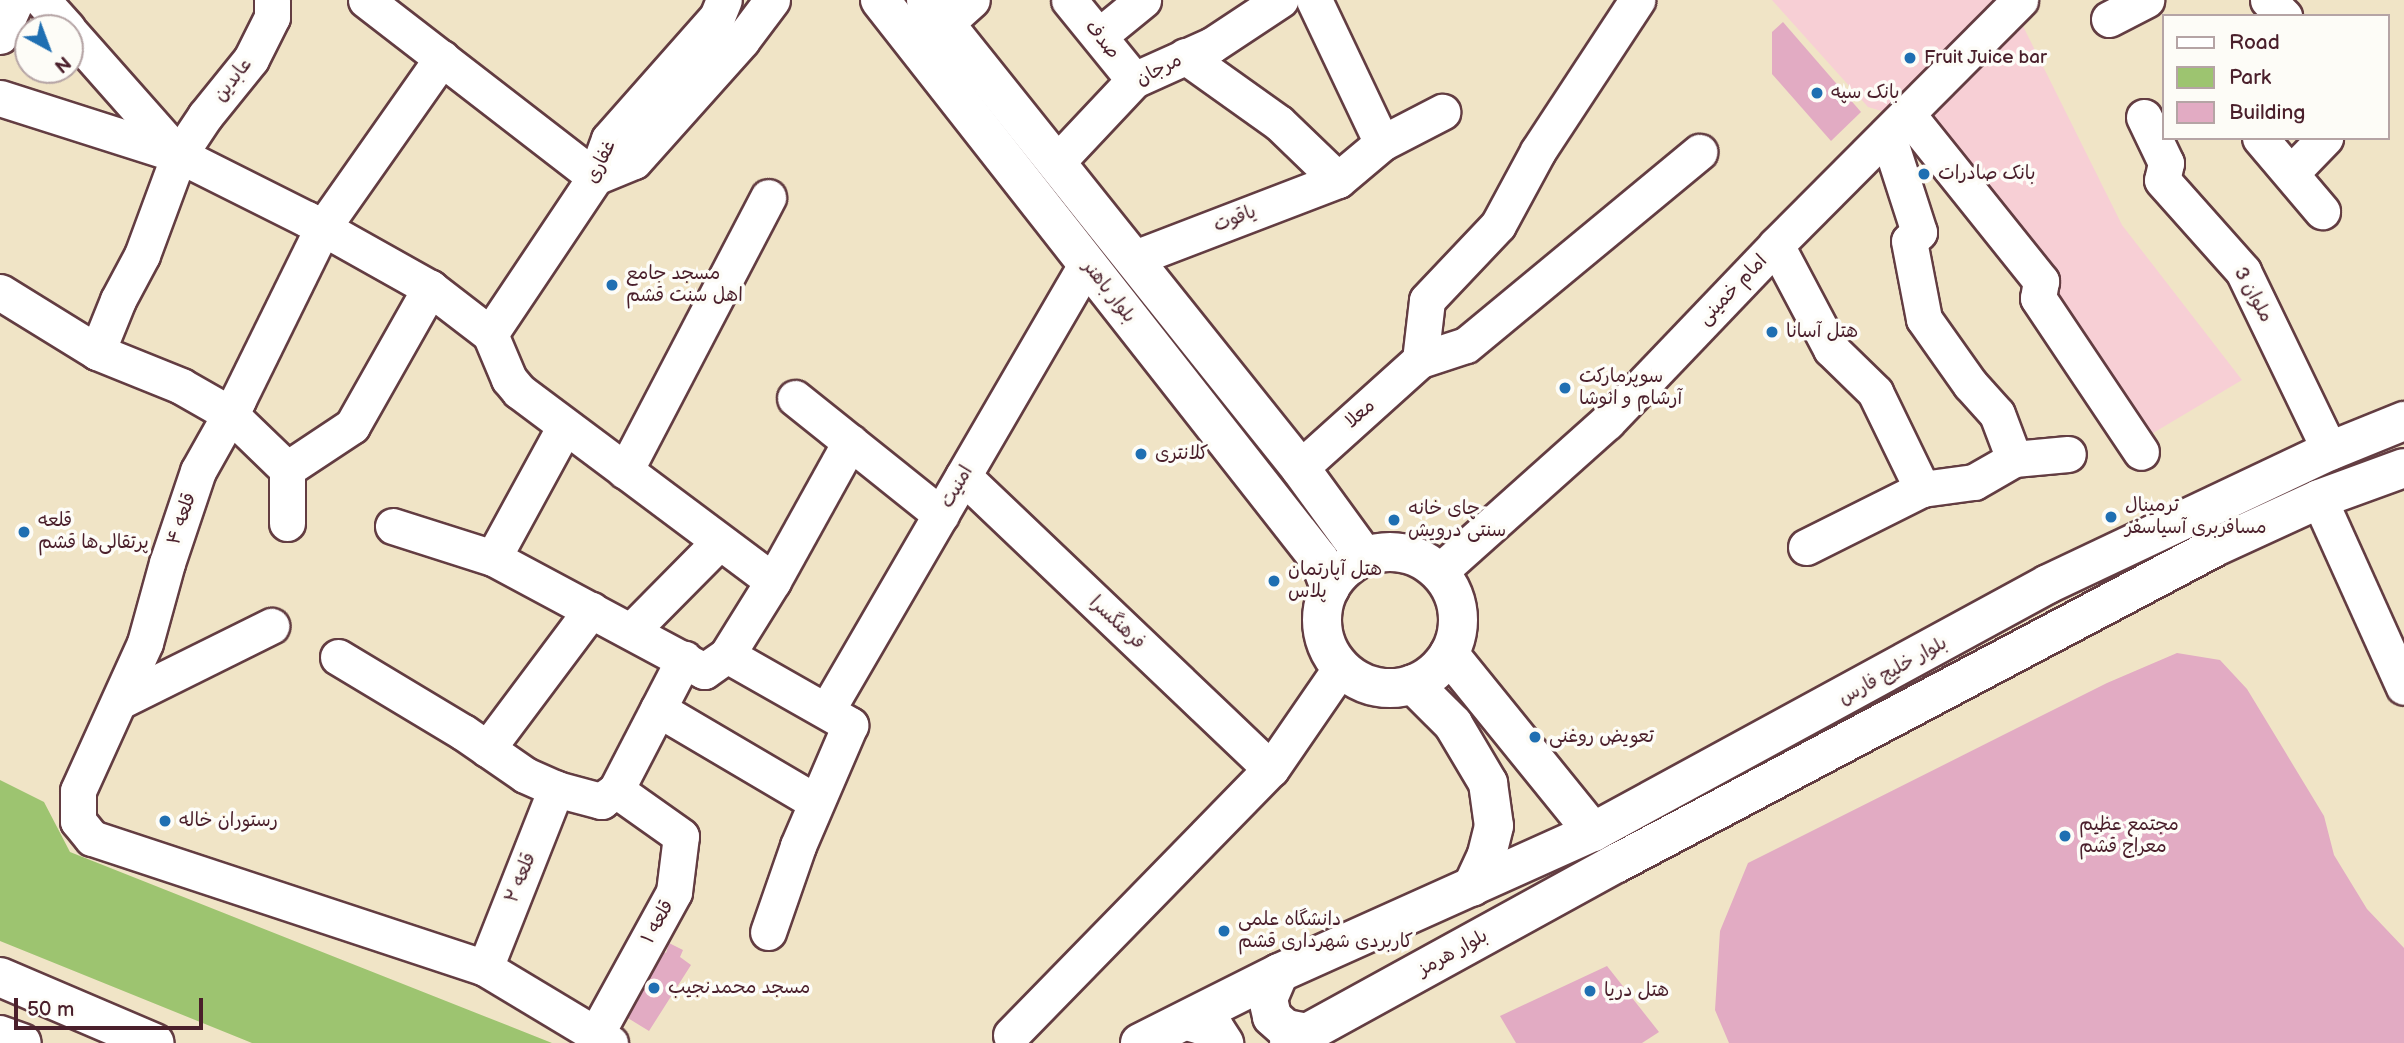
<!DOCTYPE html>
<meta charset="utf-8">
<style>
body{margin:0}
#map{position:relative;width:2404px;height:1043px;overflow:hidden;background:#f0e4c6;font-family:"Balsamiq Sans","Playpen Sans Arabic",sans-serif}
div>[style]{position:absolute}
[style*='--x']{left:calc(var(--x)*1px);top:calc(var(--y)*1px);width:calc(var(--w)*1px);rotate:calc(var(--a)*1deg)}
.built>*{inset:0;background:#f7cfd5}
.green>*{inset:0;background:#9dc470}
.building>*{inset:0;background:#e2abc3}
.roads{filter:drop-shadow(2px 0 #633d42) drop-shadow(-2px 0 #633d42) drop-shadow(0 2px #633d42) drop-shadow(0 -2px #633d42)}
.minor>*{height:35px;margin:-17.5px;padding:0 17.5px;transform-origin:17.5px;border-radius:17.5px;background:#fff}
.major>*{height:38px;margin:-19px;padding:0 19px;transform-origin:19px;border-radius:19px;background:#fff}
.major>.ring{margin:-19px;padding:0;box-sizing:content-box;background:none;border:38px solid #fff;border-radius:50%}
.dots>*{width:19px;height:19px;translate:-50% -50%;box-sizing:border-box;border:4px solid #fdfcf7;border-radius:50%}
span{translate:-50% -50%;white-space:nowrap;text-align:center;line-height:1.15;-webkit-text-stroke:7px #fdfcf7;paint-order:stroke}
.street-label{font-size:19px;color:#4a1f2b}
.poi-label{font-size:19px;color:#4a1f2b}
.left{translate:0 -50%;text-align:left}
.legend{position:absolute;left:2162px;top:14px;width:228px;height:126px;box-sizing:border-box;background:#fdfcf7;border:2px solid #b5a4a5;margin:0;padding:9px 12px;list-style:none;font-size:21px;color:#4a1f2b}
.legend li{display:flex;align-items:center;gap:14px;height:35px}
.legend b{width:35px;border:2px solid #b5a4a5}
.north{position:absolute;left:14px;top:14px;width:70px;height:70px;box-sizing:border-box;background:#fdfcf7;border:2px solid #b5a4a5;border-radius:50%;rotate:139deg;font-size:19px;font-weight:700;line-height:28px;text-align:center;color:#4a1f2b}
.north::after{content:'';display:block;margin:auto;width:24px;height:32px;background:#1f6fb2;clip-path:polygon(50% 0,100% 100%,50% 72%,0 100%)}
.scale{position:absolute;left:14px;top:998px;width:189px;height:32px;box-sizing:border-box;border:4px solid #4a1f2b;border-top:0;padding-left:9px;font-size:21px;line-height:24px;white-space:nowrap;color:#4a1f2b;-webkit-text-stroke:5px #fdfcf7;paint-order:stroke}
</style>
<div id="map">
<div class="built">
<div style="clip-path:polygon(1772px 0,2010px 0,2122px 225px,2242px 380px,2128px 448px,1912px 120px,1868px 107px)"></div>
</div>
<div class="green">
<div style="clip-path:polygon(0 780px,44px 802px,70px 852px,552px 1043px,252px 1043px,0 941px)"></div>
</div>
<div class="building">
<div style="clip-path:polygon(1783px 22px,1861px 112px,1831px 141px,1772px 74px,1772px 32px)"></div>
<div style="clip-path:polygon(2177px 653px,2220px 660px,2247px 689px,2324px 816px,2334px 855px,2367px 909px,2404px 948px,2404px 1043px,1729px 1043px,1715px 1010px,1720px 931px,1748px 863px,2107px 683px)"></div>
<div style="clip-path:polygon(669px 943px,683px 950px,680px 957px,691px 965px,649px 1031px,618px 1012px,658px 948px,666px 953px)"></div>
<div style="clip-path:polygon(1607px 966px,1659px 1032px,1642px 1043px,1516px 1043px,1500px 1016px)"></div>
</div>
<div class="roads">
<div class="minor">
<div style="--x:42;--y:0;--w:38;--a:48"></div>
<div style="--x:366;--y:0;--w:289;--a:37.7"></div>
<div style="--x:1069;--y:0;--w:103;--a:50.9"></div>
<div style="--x:1314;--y:0;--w:158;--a:64.6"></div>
<div style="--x:2268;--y:0;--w:23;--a:45"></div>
<div style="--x:2109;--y:19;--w:42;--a:-27.2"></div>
<div style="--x:945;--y:24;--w:36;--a:-42"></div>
<div style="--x:70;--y:32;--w:164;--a:48.5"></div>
<div style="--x:0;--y:36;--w:39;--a:-66"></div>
<div style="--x:1099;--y:36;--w:57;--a:-39.3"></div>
<div style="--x:1185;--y:56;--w:115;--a:35.5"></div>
<div style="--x:1279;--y:123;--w:82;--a:44"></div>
<div style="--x:442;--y:58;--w:209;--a:125.1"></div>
<div style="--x:322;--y:229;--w:191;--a:116.2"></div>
<div style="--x:238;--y:400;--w:81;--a:119.4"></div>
<div style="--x:198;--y:471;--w:97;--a:108.6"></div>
<div style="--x:167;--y:563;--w:83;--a:105.4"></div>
<div style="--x:145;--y:643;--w:162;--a:114.4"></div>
<div style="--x:78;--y:791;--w:30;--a:90"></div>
<div style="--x:78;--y:821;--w:22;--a:51"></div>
<div style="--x:92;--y:838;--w:414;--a:18.3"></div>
<div style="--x:485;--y:968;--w:146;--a:31"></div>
<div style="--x:0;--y:98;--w:188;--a:17.7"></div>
<div style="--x:1908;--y:115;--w:213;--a:51.3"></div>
<div style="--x:2041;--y:281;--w:17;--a:100"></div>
<div style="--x:2038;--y:298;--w:185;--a:56.2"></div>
<div style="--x:2144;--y:117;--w:51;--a:64.4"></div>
<div style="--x:2166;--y:163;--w:17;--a:103"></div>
<div style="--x:2162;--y:180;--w:122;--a:48.3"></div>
<div style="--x:2243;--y:271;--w:200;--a:64.2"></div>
<div style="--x:1888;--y:136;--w:101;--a:72.1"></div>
<div style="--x:1919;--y:232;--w:13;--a:138"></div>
<div style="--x:1909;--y:241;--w:79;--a:79.1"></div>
<div style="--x:1924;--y:319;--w:80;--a:54.7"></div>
<div style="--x:1970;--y:384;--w:40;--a:48"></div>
<div style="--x:1997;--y:414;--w:48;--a:69.3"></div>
<div style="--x:2260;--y:138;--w:96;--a:49.7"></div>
<div style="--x:179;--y:155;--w:47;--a:-56.3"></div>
<div style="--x:205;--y:116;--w:73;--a:-51.1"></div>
<div style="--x:251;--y:59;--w:47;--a:-63.4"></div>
<div style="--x:272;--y:17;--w:17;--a:-90"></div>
<div style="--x:1056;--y:163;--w:114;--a:-46.8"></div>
<div style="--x:1134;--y:80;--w:85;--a:-24.2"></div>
<div style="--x:1212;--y:45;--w:82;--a:-33.5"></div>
<div style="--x:2291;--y:173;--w:49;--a:-45.8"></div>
<div style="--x:595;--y:177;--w:42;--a:-22.3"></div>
<div style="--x:634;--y:161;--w:162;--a:-48.2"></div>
<div style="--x:742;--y:40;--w:50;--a:-53.1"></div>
<div style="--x:1776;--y:245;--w:118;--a:62.1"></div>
<div style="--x:1831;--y:349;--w:62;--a:44.3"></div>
<div style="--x:1875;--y:392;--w:108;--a:64.1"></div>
<div style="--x:1132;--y:259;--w:221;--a:-21"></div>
<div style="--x:1338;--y:180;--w:57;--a:-40.1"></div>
<div style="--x:1382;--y:143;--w:68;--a:-27.3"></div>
<div style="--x:0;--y:292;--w:114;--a:31.7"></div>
<div style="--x:97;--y:352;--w:91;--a:22"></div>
<div style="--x:181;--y:386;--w:56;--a:29.7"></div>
<div style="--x:230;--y:414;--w:79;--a:44"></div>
<div style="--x:287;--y:469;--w:54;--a:90"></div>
<div style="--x:490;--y:334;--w:189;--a:-56.2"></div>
<div style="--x:595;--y:177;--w:40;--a:-69.8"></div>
<div style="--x:609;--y:139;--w:163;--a:-48.5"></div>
<div style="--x:717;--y:17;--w:18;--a:-68"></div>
<div style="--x:97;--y:352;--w:56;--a:-68"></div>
<div style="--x:118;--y:300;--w:51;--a:-61.9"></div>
<div style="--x:142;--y:255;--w:107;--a:-69.7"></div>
<div style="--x:179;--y:155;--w:143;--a:26.6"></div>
<div style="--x:307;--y:219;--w:141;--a:29.3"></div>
<div style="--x:430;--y:288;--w:76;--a:37.5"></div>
<div style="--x:490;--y:334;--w:49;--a:67.1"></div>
<div style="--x:509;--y:379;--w:16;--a:50"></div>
<div style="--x:519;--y:391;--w:317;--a:36.8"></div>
<div style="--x:773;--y:581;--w:87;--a:121.9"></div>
<div style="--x:727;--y:655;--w:28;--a:145"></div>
<div style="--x:704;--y:671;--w:239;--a:-151.8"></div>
<div style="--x:493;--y:558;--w:105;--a:-162.3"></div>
<div style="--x:1420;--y:360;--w:60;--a:-83.3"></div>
<div style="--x:1427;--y:300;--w:103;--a:-46.6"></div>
<div style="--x:1498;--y:225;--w:84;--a:-61.6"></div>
<div style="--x:1538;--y:151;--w:181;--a:-56.7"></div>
<div style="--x:795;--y:398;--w:187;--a:38.7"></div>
<div style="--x:1300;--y:468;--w:161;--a:-42"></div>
<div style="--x:1420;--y:360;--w:48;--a:-18.1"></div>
<div style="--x:1466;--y:345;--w:303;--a:-39.6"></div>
<div style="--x:287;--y:469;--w:78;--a:-33.5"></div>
<div style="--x:352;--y:426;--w:159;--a:-60.5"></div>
<div style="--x:625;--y:471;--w:309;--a:-62.4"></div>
<div style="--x:963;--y:476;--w:425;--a:43.6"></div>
<div style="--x:2319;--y:499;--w:206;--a:65.7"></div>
<div style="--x:1806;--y:547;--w:130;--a:-26.6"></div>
<div style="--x:1922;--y:489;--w:52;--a:-7.7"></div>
<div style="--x:1974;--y:482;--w:46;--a:-29.9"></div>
<div style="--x:2014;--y:459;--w:54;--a:-5.3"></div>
<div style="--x:493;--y:558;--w:150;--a:-61.4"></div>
<div style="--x:1439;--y:572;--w:225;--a:-41.8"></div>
<div style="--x:1607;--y:422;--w:245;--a:-46.3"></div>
<div style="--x:1776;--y:245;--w:346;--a:-45.1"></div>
<div style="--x:773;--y:581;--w:159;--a:-61"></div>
<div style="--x:631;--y:631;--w:125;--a:-45.3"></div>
<div style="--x:727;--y:655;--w:142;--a:29.6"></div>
<div style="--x:850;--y:725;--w:132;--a:113.3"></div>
<div style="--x:798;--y:846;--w:91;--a:109.2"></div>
<div style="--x:338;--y:657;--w:146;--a:31"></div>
<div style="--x:463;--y:732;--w:75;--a:34.7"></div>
<div style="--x:525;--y:775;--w:34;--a:24"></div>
<div style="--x:556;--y:789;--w:47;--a:14.9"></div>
<div style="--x:601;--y:801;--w:19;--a:-36"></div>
<div style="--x:616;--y:790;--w:148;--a:-62.6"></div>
<div style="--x:120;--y:701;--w:169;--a:-26.4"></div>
<div style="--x:658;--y:709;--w:183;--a:30.5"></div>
<div style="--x:827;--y:710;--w:517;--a:-59.82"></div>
<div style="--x:487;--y:749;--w:174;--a:-53.2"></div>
<div style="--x:485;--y:968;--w:193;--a:-68.4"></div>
<div style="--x:596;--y:1034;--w:162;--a:-61.2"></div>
<div style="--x:674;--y:892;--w:56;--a:-82.9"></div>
<div style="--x:681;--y:836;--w:80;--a:-144.7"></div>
<div style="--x:1011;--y:1035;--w:372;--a:-45.7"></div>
<div style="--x:1271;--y:769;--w:124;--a:-55.5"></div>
</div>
<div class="major">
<div style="--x:880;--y:0;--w:711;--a:51.86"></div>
<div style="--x:1319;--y:559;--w:31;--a:69"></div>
<div style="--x:926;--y:0;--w:599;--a:51.37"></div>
<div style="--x:1300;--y:468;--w:110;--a:53.9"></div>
<div class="ring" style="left:1322px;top:552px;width:98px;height:98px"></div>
<div style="--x:1449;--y:654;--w:229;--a:51"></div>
<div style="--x:1593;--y:832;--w:518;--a:-28.59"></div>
<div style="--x:2048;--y:584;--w:312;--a:-25.3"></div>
<div style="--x:2330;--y:451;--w:80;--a:-22.1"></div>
<div style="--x:1413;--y:684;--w:57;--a:45"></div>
<div style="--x:1453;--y:724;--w:69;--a:59.3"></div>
<div style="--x:1488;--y:783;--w:43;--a:82.1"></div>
<div style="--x:1494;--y:826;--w:32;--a:104"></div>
<div style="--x:1486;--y:857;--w:33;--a:115"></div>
<div style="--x:1279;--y:973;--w:28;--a:113"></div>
<div style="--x:1268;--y:999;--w:18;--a:77"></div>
<div style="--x:1272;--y:1017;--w:18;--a:41"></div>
<div style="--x:1286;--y:1029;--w:21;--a:11"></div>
<div style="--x:0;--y:977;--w:168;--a:23.1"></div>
<div style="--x:1187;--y:1021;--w:29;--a:16"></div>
<div style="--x:1215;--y:1029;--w:17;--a:57"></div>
<div style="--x:0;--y:1035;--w:23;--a:20"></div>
<div style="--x:1140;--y:1043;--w:156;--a:-26.7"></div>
<div style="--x:1279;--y:973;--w:344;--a:-24.2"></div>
<div style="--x:1289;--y:1043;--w:374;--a:-28.8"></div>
<div style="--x:1617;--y:863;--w:679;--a:-27.85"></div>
<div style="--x:2217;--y:546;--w:112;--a:-24.7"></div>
<div style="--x:2319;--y:499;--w:90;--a:-20"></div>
</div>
</div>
<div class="dots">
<div style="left:1910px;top:58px;background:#1f6fb2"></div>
<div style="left:1817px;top:93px;background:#1f6fb2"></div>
<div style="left:1924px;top:174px;background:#1f6fb2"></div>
<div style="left:612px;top:285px;background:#1f6fb2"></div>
<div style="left:1772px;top:332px;background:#1f6fb2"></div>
<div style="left:1565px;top:388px;background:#1f6fb2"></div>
<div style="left:1141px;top:454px;background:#1f6fb2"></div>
<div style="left:2111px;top:517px;background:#1f6fb2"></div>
<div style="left:1394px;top:520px;background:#1f6fb2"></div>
<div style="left:24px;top:532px;background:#1f6fb2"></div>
<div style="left:1274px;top:581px;background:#1f6fb2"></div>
<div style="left:1535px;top:737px;background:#1f6fb2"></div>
<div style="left:165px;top:821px;background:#1f6fb2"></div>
<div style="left:2065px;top:836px;background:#1f6fb2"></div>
<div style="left:1224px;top:931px;background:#1f6fb2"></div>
<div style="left:654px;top:988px;background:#1f6fb2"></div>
<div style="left:1590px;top:991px;background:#1f6fb2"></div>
</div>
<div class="street-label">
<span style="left:1102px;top:40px;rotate:51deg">صدف</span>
<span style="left:1159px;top:70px;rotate:-27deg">مرجان</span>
<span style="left:233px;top:80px;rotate:-52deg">عابدین</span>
<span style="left:601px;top:162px;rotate:-64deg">غفاری</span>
<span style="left:1235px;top:219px;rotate:-21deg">یاقوت</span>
<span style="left:1733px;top:290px;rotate:-46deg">امام خمینی</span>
<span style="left:1109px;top:292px;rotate:52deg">بلوار باهنر</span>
<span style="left:2253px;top:295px;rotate:61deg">ملوان 3</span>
<span style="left:1360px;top:414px;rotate:-42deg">معلا</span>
<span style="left:957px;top:487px;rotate:-60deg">امنیت</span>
<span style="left:182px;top:519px;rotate:-71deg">قلعه ۴</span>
<span style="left:1117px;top:623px;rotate:43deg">فرهنگسرا</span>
<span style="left:1893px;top:671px;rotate:-29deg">بلوار خلیج فارس</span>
<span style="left:521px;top:878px;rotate:-68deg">قلعه ۲</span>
<span style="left:658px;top:922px;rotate:-61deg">قلعه ۱</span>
<span style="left:1453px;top:953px;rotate:-29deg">بلوار هرمز</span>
</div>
<div class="poi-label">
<span class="left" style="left:1924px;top:58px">Fruit Juice bar</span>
<span class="left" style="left:1831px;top:93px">بانک سپه</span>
<span class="left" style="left:1938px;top:174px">بانک صادرات</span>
<span class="left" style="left:626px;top:285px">مسجد جامع<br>اهل سنت قشم</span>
<span class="left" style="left:1786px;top:332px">هتل آسانا</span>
<span class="left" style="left:1579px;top:388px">سوپرمارکت<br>آرشام و انوشا</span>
<span class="left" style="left:1155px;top:454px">کلانتری</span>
<span class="left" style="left:2125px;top:517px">ترمینال<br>مسافربری آسیاسفر</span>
<span class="left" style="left:1408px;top:520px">چای خانه<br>سنتی درویش</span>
<span class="left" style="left:38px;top:532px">قلعه<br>پرتقالی‌ها قشم</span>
<span class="left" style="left:1288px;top:581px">هتل آپارتمان<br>پلاس</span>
<span class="left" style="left:1549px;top:737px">تعویض روغنی</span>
<span class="left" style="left:179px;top:821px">رستوران خاله</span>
<span class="left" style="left:2079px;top:836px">مجتمع عظیم<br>معراج قشم</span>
<span class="left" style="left:1238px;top:931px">دانشگاه علمی<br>کاربردی شهرداری قشم</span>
<span class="left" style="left:668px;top:988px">مسجد محمدنجیب</span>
<span class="left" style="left:1604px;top:991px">هتل دریا</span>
</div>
<ul class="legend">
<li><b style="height:9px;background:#fff"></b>Road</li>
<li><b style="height:19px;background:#9dc470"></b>Park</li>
<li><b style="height:19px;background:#e2abc3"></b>Building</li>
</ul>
<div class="north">N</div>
<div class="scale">50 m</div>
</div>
